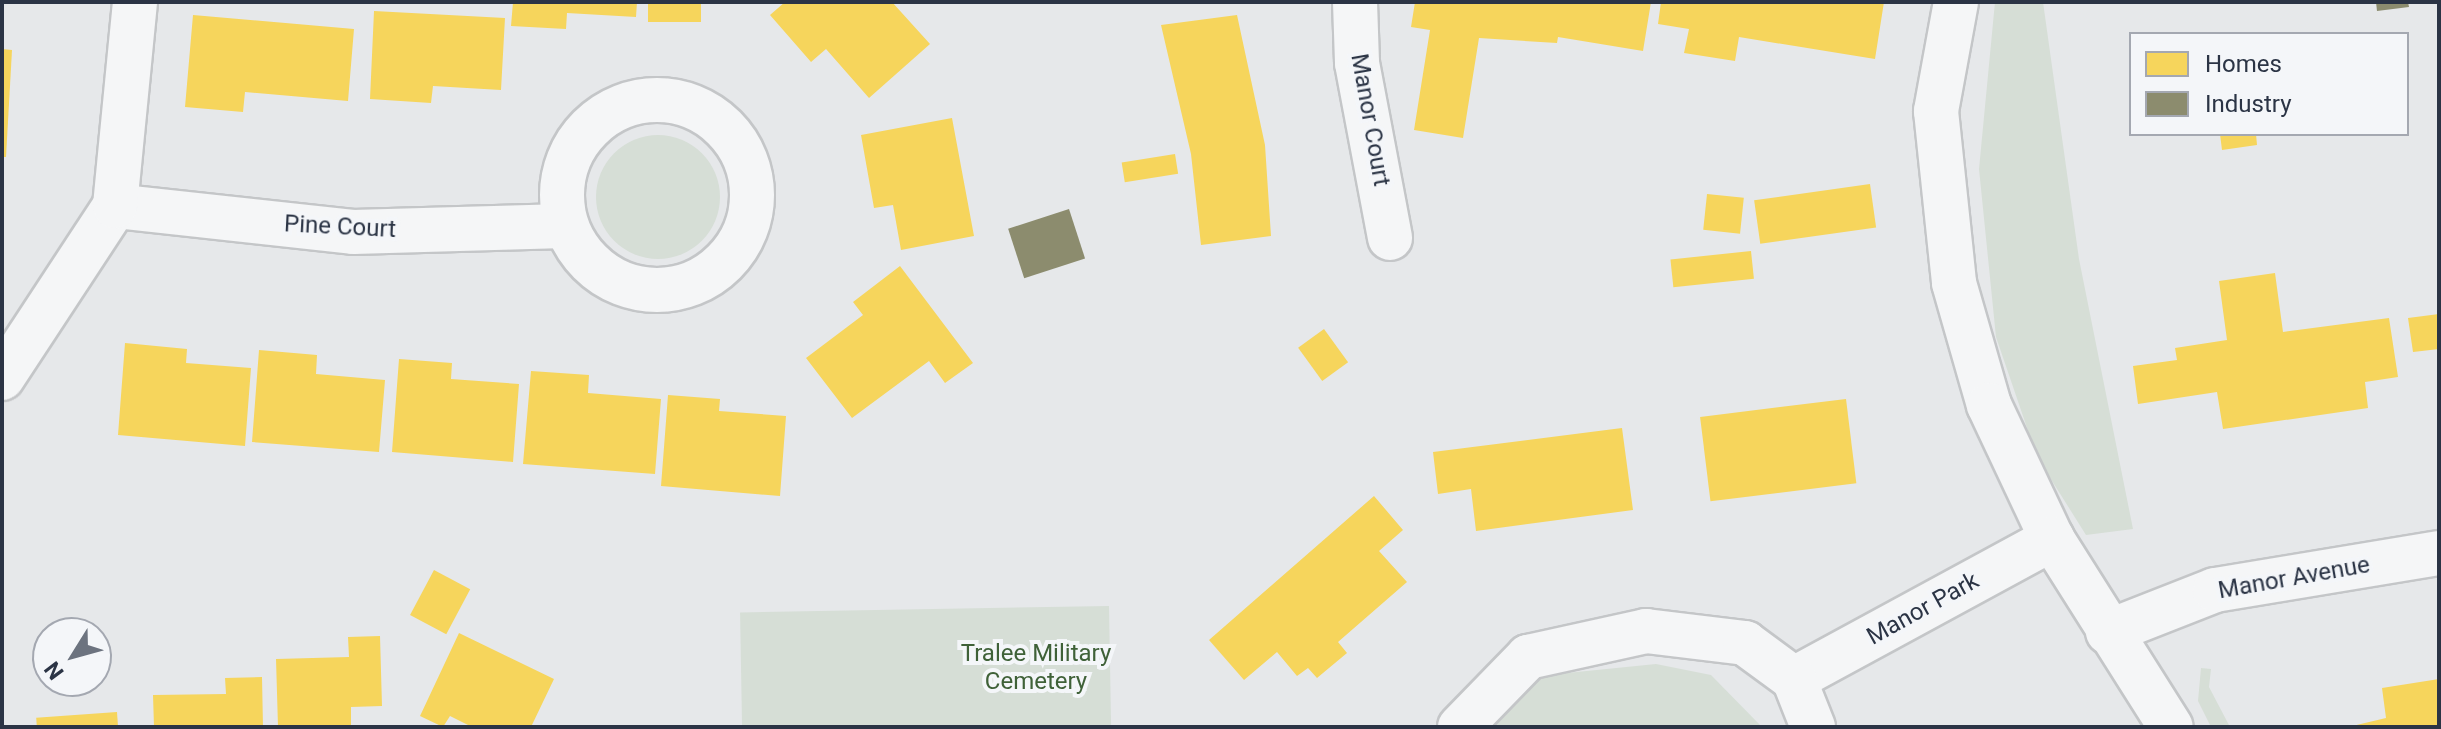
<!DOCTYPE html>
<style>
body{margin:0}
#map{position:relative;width:2441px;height:729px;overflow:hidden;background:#e6e8ea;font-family:Roboto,sans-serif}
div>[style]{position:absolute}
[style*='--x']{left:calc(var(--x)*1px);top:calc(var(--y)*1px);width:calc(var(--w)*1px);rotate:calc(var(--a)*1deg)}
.green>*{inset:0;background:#d6ded6;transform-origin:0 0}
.round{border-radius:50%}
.homes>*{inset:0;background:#f6d55c;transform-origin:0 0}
.industry>*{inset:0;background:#8c8c6e;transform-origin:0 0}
.roads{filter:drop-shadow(2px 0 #c4c6c8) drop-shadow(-2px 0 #c4c6c8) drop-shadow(0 2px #c4c6c8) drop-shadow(0 -2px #c4c6c8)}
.minor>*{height:44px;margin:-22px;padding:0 22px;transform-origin:22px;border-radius:22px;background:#f5f6f7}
.minor>.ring{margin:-22px;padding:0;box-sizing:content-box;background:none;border:44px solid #f5f6f7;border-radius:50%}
span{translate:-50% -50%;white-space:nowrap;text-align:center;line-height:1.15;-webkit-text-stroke:8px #f4f6f9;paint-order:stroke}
.street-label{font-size:24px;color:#2b3445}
.park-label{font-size:24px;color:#3f6138}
.frame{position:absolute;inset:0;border:4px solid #2b3445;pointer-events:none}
.legend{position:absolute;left:2129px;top:32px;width:280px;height:104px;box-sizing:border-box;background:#f4f6f9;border:2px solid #a4a8b1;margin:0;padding:10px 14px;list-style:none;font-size:24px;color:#2b3445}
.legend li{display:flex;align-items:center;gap:16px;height:40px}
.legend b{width:40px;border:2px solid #a4a8b1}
.north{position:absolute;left:32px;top:617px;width:80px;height:80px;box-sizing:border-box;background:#f4f6f9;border:2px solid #a4a8b1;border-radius:50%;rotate:233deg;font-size:22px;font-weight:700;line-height:32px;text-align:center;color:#2b3445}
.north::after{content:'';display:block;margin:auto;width:28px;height:36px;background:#6c737f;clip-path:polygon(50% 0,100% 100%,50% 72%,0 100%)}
</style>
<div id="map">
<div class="green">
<div style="clip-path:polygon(1995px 2px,2043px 2px,2079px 259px,2133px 529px,2086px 535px,2037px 457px,1996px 337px,1979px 169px)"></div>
<div class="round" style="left:596px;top:135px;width:124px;height:124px"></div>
<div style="left:1109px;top:606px;width:121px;height:369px;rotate:89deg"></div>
<div style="clip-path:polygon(1656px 664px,1711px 675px,1762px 727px,1494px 727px,1505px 704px,1547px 675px)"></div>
<div style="clip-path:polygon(2201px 668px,2211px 669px,2209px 687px,2230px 727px,2211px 727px,2198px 701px)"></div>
</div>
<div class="homes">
<div style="clip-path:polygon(513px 2px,637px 2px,636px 17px,567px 13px,566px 29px,511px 26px)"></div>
<div style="left:648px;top:2px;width:53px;height:20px"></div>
<div style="clip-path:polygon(785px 2px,892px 2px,930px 44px,869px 98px,826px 49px,811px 62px,770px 15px)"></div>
<div style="clip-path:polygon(1415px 2px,1651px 2px,1643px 51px,1558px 37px,1557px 43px,1479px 38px,1463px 138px,1414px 130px,1430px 30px,1411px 27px)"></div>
<div style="clip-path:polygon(1661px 2px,1884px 2px,1875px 59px,1739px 37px,1735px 61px,1684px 53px,1689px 29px,1658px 24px)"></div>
<div style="clip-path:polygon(374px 11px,505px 18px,501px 90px,433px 86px,431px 103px,370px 99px)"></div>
<div style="clip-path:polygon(193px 15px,354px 29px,348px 101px,245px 92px,243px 112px,185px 107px)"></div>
<div style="clip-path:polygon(1237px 15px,1265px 145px,1271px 236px,1201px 245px,1191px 154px,1161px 25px)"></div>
<div style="clip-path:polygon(2px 49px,12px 50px,6px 157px,2px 157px)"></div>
<div style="clip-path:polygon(952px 118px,974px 236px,901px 250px,893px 205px,874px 208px,861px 135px)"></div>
<div style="clip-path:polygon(2220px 134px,2256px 134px,2257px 145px,2222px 150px)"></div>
<div style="left:1175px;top:154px;width:20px;height:54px;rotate:81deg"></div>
<div style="left:1870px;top:184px;width:44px;height:117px;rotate:82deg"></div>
<div style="left:1707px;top:194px;width:37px;height:36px;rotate:6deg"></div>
<div style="left:1751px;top:251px;width:28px;height:81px;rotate:84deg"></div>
<div style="clip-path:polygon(900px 266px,973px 363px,945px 383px,929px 361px,852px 418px,806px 358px,863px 315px,853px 302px)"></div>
<div style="clip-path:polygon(2275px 273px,2283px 332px,2389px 318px,2398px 377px,2365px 382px,2368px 408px,2223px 429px,2217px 392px,2138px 404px,2133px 366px,2177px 360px,2175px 348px,2227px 340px,2219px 281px)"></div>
<div style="clip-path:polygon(2439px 314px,2439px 349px,2413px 352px,2408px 318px)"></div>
<div style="left:1324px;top:329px;width:41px;height:32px;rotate:54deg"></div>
<div style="clip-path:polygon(125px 343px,187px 349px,186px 363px,251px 368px,245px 446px,118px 435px)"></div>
<div style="clip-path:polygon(259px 350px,317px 355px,316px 374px,385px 380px,379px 452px,252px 442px)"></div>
<div style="clip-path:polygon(399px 359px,452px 363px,451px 379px,519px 384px,513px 462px,392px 452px)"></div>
<div style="clip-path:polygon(531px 371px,589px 375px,588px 393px,661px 399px,655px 474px,523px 464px)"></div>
<div style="clip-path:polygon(668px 395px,720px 399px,719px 411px,786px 416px,780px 496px,661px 486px)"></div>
<div style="left:1846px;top:399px;width:85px;height:147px;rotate:83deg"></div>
<div style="clip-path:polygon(1622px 428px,1633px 510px,1476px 531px,1471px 489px,1438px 494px,1433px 452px)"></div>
<div style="clip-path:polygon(1374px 496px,1403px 530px,1379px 551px,1407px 582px,1338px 642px,1347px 653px,1317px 678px,1308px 668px,1297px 676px,1277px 652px,1244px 680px,1209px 640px)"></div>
<div style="left:434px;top:570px;width:41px;height:51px;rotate:28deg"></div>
<div style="clip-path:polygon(459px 633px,554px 679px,531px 727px,472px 727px,450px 716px,443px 727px,420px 716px)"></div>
<div style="clip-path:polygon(380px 636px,382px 706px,351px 707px,351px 727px,278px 727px,276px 659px,349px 657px,348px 637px)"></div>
<div style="clip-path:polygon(262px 677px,263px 727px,154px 727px,153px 695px,226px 694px,225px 678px)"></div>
<div style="clip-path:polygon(2439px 679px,2439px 727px,2348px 727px,2386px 718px,2382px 688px)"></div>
<div style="left:117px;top:712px;width:15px;height:81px;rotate:86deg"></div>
</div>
<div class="industry">
<div style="clip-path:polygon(2376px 2px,2408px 2px,2409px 7px,2377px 11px)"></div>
<div style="left:1069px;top:209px;width:52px;height:64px;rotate:72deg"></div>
</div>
<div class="roads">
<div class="minor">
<div style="--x:1355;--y:2;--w:61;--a:88.1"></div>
<div style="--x:1357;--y:63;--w:178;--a:79.3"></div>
<div style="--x:1956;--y:2;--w:111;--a:100.4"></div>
<div style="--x:1936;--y:111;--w:173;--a:84"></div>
<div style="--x:1954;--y:283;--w:127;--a:74"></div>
<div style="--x:1989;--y:405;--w:148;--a:64.8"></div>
<div style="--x:2052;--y:539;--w:222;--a:57.7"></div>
<div class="ring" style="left:562px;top:100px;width:146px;height:146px"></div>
<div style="--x:115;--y:206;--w:239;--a:6.2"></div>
<div style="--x:353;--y:232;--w:212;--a:-1.6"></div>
<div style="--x:2;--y:378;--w:206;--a:-56.7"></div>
<div style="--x:115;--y:206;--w:205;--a:-84.4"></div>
<div style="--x:2108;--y:632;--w:115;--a:-21.4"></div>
<div style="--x:2215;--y:590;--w:227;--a:-9.4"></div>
<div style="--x:1794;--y:679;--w:294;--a:-28.5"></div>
<div style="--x:1460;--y:727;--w:98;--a:-45.8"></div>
<div style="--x:1528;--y:657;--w:121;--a:-12.4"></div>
<div style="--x:1646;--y:631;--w:100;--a:6.9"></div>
<div style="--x:1745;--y:643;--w:61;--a:36.3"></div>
<div style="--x:1794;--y:679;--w:52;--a:68.4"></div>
</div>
</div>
<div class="street-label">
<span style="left:1370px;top:120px;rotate:80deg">Manor Court</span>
<span style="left:340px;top:227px;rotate:3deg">Pine Court</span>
<span style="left:2294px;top:578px;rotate:-10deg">Manor Avenue</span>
<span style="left:1923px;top:609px;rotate:-29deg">Manor Park</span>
</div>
<div class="park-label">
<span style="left:1036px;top:668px">Tralee Military<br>Cemetery</span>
</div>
<div class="frame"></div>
<ul class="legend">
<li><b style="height:22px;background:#f6d55c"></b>Homes</li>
<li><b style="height:22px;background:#8c8c6e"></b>Industry</li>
</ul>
<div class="north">N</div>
</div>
